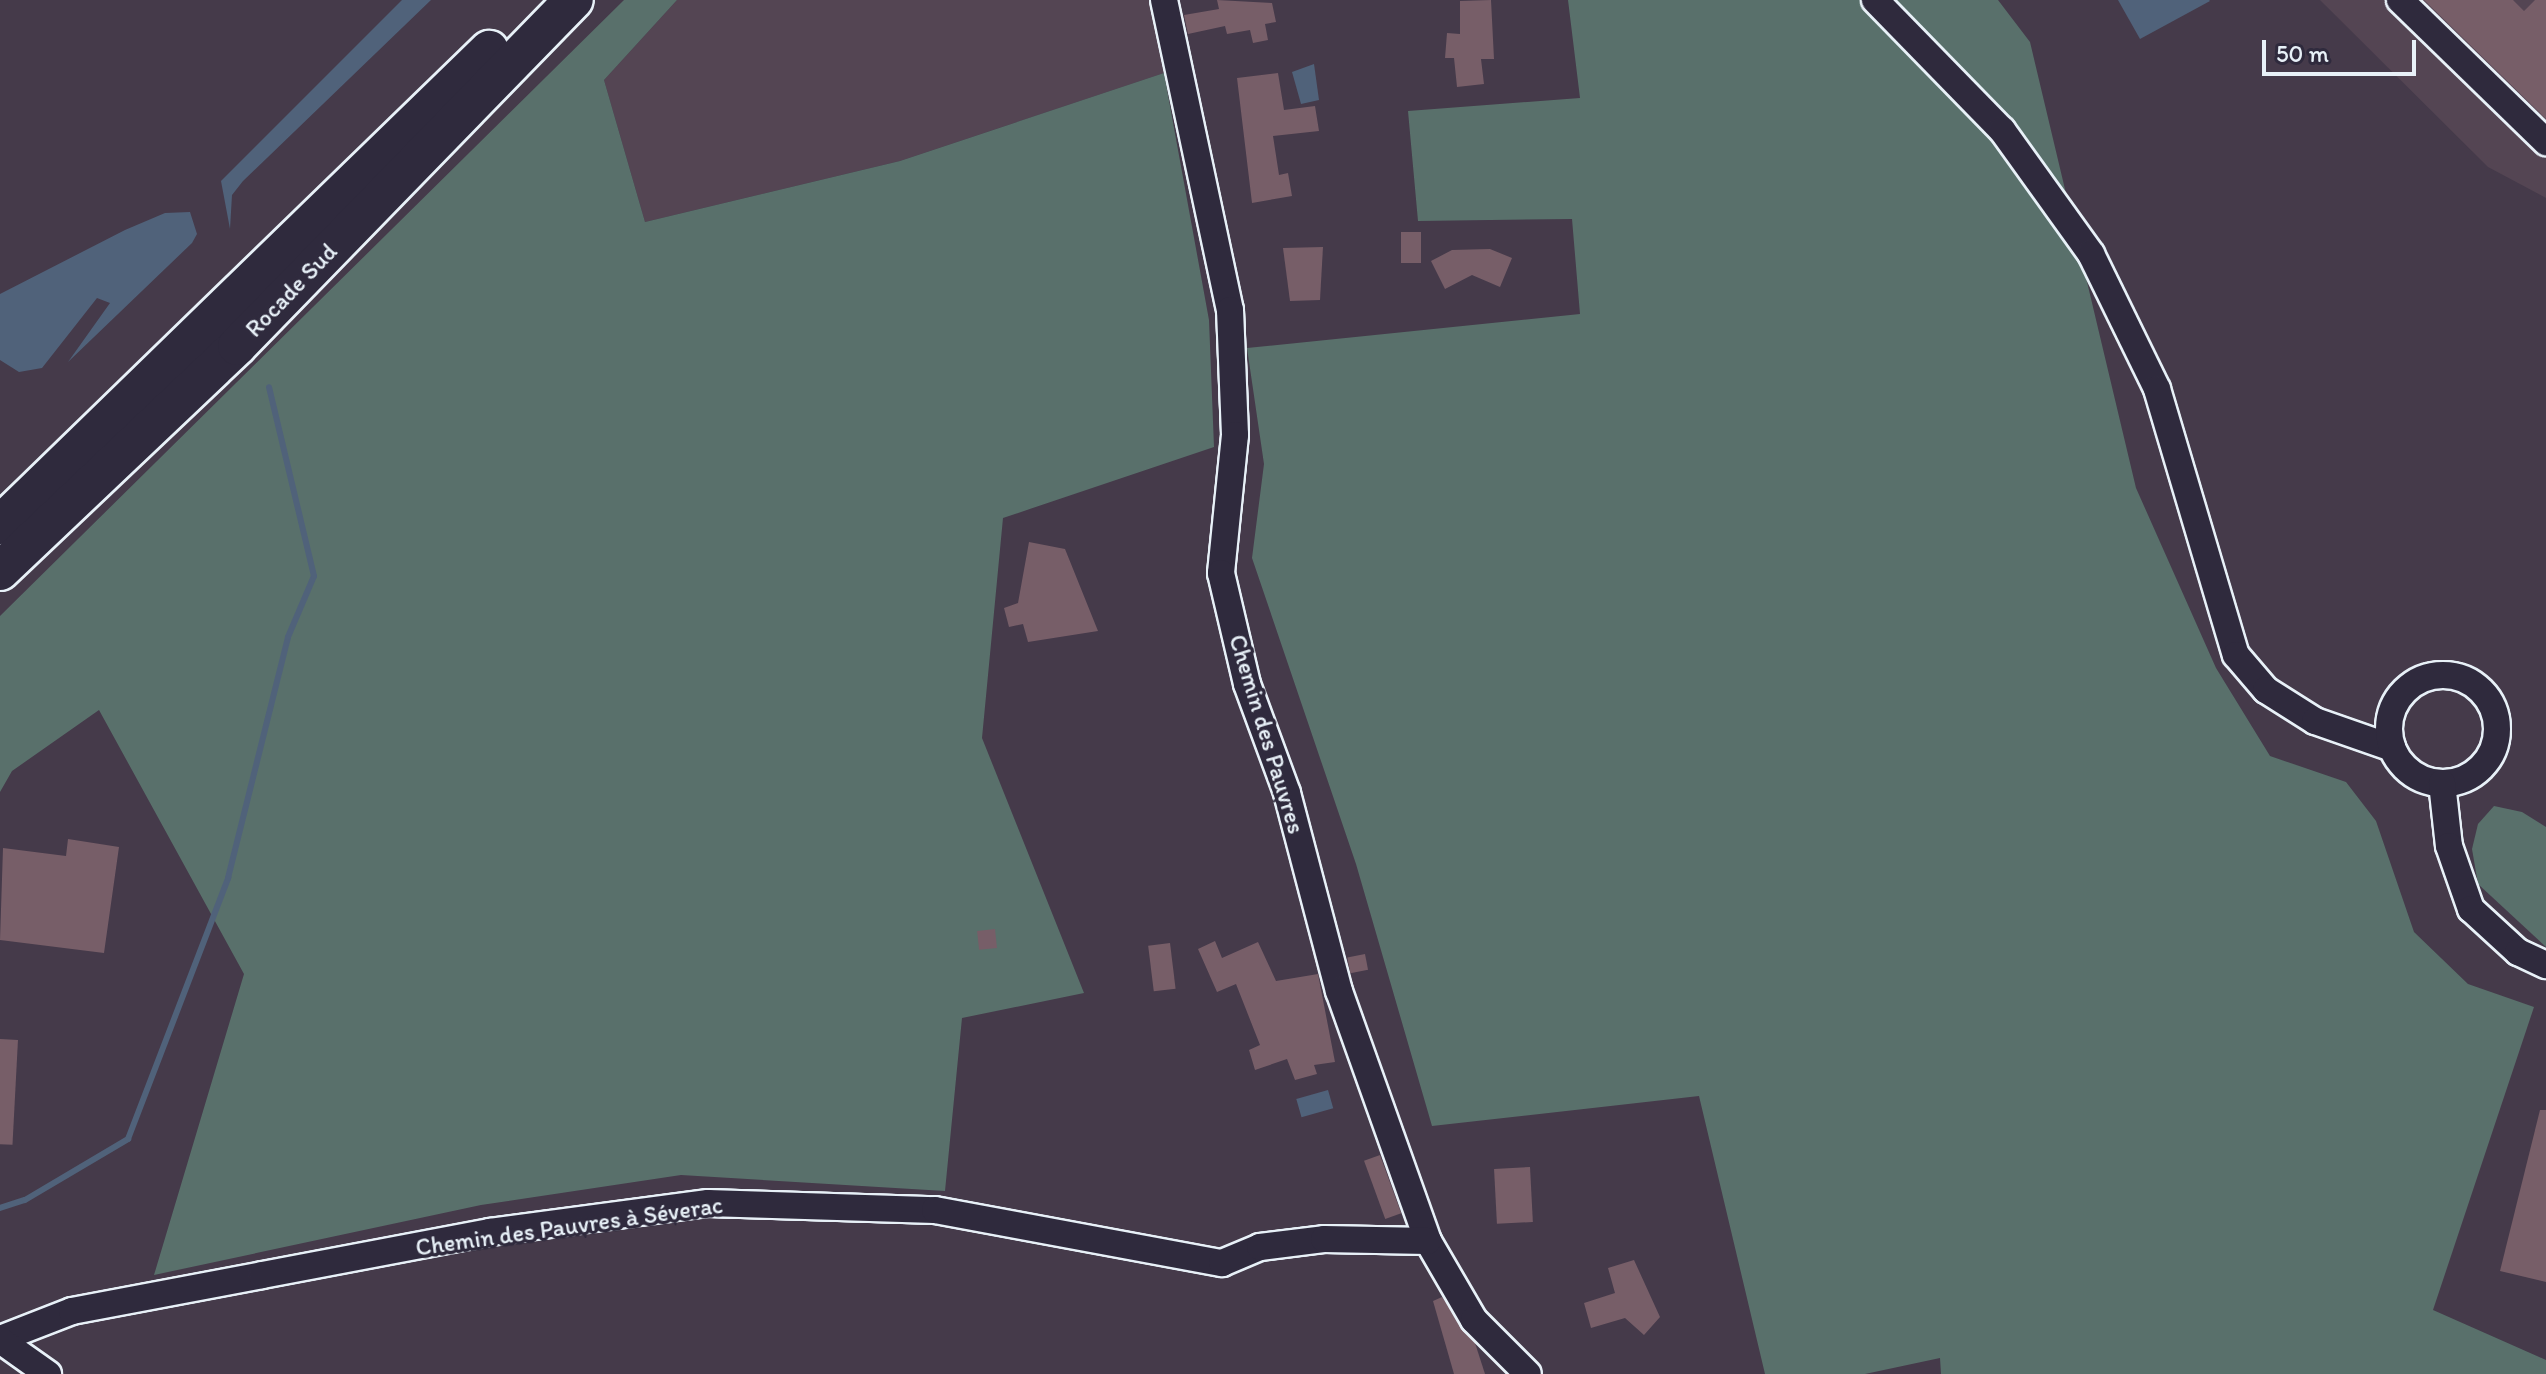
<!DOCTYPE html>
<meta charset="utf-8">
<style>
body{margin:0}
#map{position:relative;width:2546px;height:1374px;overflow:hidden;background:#453a4a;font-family:Itim,sans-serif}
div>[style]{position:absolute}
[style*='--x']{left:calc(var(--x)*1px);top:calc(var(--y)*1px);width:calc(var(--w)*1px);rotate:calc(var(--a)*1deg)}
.built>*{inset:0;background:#544553}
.green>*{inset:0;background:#59706b}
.water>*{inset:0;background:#50627a;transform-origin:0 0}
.stream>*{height:6px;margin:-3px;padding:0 3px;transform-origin:3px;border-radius:3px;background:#50627a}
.building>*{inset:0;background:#775e68;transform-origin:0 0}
.roads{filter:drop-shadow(2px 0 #e8f1f8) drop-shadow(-2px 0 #e8f1f8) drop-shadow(0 2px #e8f1f8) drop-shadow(0 -2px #e8f1f8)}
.minor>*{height:26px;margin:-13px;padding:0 13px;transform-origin:13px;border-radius:13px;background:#2f2a3d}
.minor>.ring{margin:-13px;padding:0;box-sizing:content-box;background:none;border:26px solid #2f2a3d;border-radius:50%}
.highway>*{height:38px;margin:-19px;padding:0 19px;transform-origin:19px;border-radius:19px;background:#2f2a3d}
span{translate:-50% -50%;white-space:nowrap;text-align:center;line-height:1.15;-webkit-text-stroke:7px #2f2a3d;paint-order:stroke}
.street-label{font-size:24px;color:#e8f1f8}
.scale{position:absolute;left:2262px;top:40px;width:154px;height:36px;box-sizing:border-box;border:4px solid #e8f1f8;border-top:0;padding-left:10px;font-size:24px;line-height:28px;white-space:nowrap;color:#e8f1f8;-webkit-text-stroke:6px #2f2a3d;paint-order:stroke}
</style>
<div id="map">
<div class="built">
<div style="clip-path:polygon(677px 0,1149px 0,1164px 73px,900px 161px,645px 222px,604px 80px)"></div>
<div style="clip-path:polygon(2320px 0,2546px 0,2546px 198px,2488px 167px)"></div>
</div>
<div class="green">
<div style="clip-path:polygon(624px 0,677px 0,604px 80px,645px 222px,900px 161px,1164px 73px,1209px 320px,1214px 447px,1003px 518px,982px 738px,1084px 993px,962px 1018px,945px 1191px,681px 1175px,481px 1205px,154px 1275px,244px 974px,99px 710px,12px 771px,0 792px,0 616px)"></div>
<div style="clip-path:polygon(1568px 0,1998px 0,2030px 42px,2136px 488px,2216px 668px,2270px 756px,2346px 782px,2376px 821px,2414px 932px,2468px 984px,2534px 1007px,2433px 1310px,2546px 1360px,2546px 1374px,1941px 1374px,1940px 1358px,1865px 1374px,1765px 1374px,1699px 1096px,1432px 1126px,1356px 864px,1252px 558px,1264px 464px,1247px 348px,1580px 314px,1572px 219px,1418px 221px,1408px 111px,1580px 98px)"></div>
<div style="clip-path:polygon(2494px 806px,2522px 812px,2546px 827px,2546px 947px,2478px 884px,2472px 849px,2478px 824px)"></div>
</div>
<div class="water">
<div style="clip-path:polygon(402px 0,431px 0,243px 181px,232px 195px,230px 229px,221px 181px)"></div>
<div style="clip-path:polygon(2118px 0,2209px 0,2210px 1px,2140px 39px)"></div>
<div style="clip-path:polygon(1314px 64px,1319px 100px,1301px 104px,1292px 72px)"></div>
<div style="clip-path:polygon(190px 212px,197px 234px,192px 243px,68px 362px,110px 303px,97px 298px,42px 368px,19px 372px,0 360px,0 294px,125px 230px,165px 213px)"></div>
<div style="left:1328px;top:1090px;width:19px;height:33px;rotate:74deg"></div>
</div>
<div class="stream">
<div style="--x:0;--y:1208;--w:26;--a:-18"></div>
<div style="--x:25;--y:1200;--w:120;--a:-30.6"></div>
<div style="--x:128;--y:1139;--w:280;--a:-69"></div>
<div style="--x:228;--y:878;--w:248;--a:-76"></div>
<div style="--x:288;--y:637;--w:66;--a:-66.9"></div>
<div style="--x:314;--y:576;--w:194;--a:-103.4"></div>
</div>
<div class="building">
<div style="clip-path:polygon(1217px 0,1272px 3px,1276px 22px,1265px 24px,1268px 40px,1253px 43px,1250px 30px,1227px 34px,1225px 26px,1188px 34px,1184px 15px,1219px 9px)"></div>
<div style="clip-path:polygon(1491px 0,1494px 59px,1481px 59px,1484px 84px,1457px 87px,1454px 58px,1445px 58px,1447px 33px,1460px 34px,1460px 1px)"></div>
<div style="clip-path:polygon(2424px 0,2513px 0,2524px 11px,2535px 0,2546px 0,2546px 119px)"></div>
<div style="clip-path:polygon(1278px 73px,1284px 110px,1315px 106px,1319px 131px,1273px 136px,1279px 175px,1288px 173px,1292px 196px,1252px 203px,1237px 78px)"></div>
<div style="left:1401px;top:232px;width:20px;height:31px"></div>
<div style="clip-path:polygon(1323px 247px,1320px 300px,1290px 301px,1283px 248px)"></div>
<div style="clip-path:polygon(1490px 249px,1512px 258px,1500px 287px,1472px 275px,1445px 289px,1431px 261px,1452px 250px)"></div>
<div style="clip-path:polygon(1029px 542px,1065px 549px,1098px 631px,1028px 642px,1023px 624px,1009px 627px,1004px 608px,1018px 603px)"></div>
<div style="clip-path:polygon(68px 839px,119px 847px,104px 953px,0 940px,3px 848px,66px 856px)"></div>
<div style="left:995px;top:929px;width:19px;height:18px;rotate:84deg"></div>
<div style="clip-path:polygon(1215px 941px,1222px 958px,1258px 942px,1276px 981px,1318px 974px,1335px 1062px,1314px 1065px,1317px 1074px,1295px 1080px,1287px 1059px,1255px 1070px,1249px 1050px,1260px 1045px,1236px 984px,1217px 992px,1198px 949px)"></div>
<div style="left:1170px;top:943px;width:46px;height:22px;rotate:83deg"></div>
<div style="left:1365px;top:954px;width:16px;height:18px;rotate:79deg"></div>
<div style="left:0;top:1039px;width:18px;height:105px;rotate:3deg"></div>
<div style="clip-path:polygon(2540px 1110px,2546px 1110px,2546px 1282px,2500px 1271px)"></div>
<div style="left:1380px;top:1155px;width:62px;height:17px;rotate:70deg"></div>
<div style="left:1530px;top:1167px;width:55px;height:36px;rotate:87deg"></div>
<div style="clip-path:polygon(1634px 1260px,1660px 1317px,1644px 1335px,1625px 1318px,1591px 1328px,1584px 1303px,1615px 1293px,1608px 1268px)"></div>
<div style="clip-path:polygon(1442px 1297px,1475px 1343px,1485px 1374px,1454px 1374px,1433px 1301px)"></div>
</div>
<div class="roads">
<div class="minor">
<div style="--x:1164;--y:0;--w:317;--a:78"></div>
<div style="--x:1230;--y:310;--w:125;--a:87.7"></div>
<div style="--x:1235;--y:435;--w:139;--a:95.8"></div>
<div style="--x:1221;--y:573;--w:114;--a:76.8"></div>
<div style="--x:1247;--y:684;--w:116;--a:69.8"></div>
<div style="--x:1287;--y:793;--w:205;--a:75.3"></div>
<div style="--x:1339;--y:991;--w:265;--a:70.4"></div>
<div style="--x:1428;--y:1241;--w:91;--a:59.8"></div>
<div style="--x:1474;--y:1320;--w:76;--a:45"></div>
<div style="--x:1875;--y:0;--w:182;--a:45.7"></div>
<div style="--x:2002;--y:130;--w:153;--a:54.3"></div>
<div style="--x:2091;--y:254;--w:150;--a:63.9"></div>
<div style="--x:2157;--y:389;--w:277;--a:73.5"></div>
<div style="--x:2236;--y:655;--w:46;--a:49.4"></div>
<div style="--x:2266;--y:690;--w:58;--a:32.3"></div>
<div style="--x:2315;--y:721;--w:82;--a:19.3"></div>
<div style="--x:2400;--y:0;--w:204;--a:44.2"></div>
<div class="ring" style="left:2389px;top:675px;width:82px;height:82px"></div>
<div style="--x:2442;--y:783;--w:63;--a:83.7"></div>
<div style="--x:2449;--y:846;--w:67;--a:70.8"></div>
<div style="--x:2471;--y:909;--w:64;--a:42.5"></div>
<div style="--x:2518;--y:952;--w:31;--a:25"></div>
<div style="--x:0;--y:1339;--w:77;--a:-21.3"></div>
<div style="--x:72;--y:1311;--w:193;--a:-10.7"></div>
<div style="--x:262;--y:1275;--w:232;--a:-10.7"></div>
<div style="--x:490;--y:1232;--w:220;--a:-7.6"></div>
<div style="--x:708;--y:1203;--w:227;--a:1.8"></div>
<div style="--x:935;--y:1210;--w:292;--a:10.5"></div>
<div style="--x:1222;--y:1263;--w:41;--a:-22.8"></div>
<div style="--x:1260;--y:1247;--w:64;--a:-7.1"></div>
<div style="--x:1324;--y:1239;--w:104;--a:1.1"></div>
<div style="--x:0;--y:1340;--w:59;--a:35.3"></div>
</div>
<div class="highway">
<div style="--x:0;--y:525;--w:682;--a:-44.17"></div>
<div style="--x:0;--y:571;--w:327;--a:-43.5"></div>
<div style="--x:237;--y:346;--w:483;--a:-45.8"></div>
</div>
</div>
<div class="street-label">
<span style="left:291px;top:290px;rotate:-46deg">Rocade Sud</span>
<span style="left:1267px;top:734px;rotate:73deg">Chemin des Pauvres</span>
<span style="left:569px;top:1226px;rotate:-8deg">Chemin des Pauvres à Séverac</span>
</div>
<div class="scale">50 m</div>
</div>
